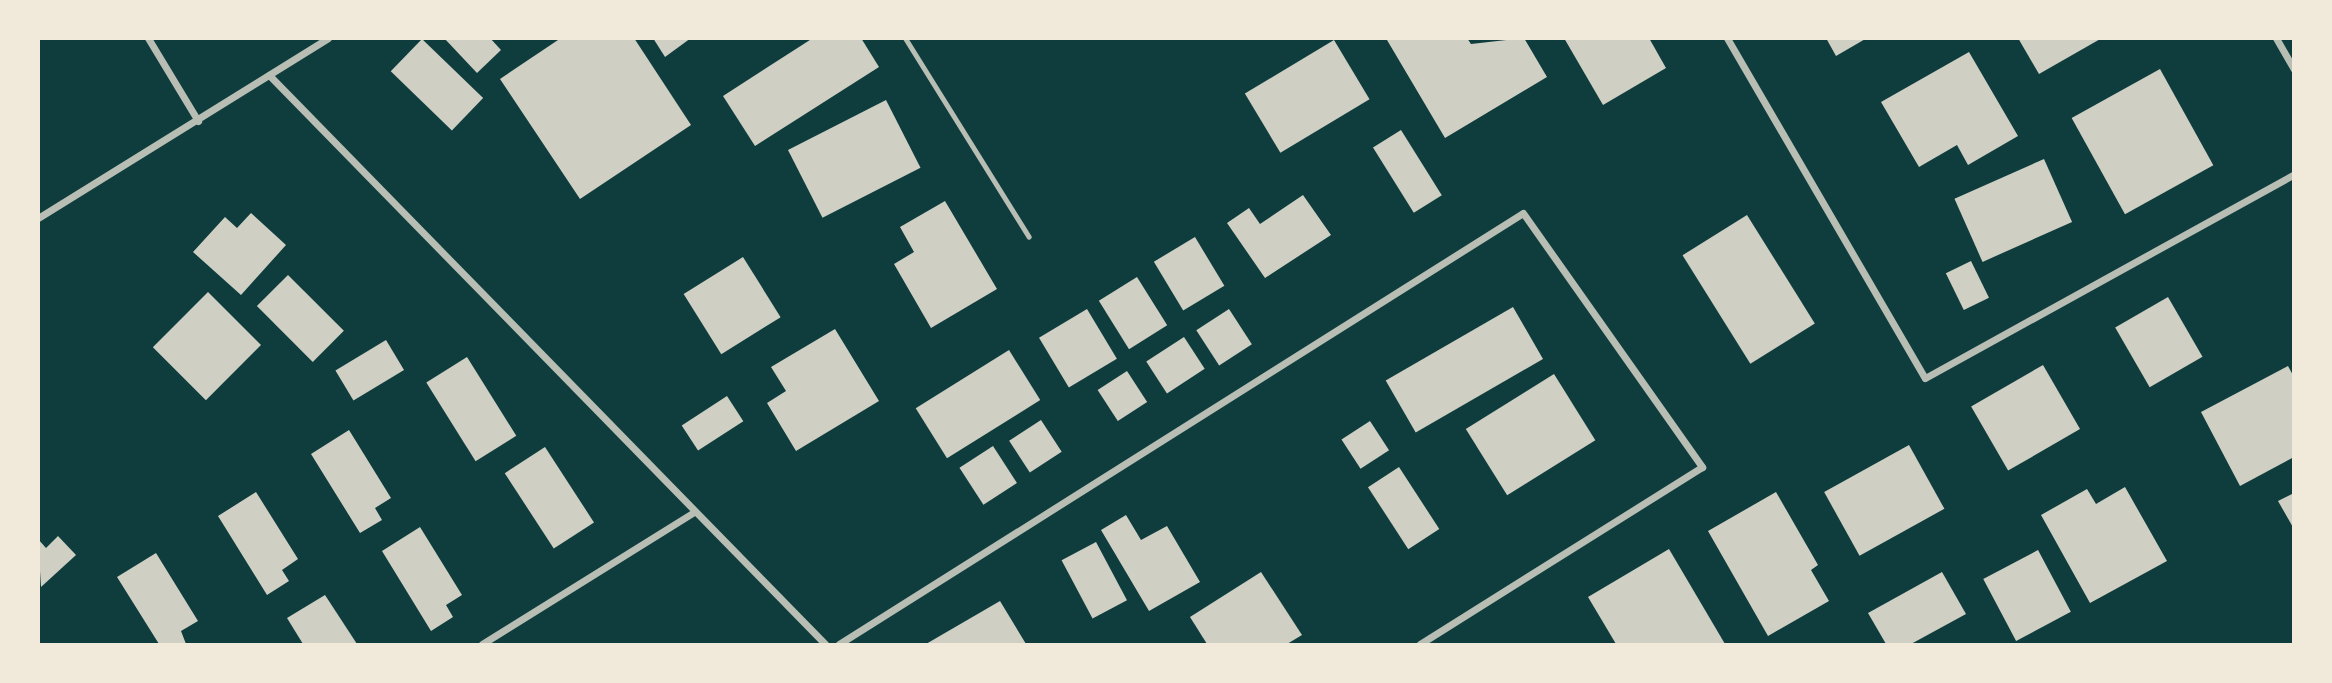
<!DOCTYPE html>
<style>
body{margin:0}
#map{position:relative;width:2332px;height:683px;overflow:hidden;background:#0f3d3e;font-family:Karla,sans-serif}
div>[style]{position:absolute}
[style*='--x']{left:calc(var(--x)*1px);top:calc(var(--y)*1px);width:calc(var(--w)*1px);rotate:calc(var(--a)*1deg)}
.building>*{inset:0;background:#cfcfc3;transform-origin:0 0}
.service>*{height:5px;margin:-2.5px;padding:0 2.5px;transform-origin:2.5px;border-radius:2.5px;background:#b8beb3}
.minor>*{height:7px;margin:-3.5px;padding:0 3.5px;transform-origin:3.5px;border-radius:3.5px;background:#b8beb3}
span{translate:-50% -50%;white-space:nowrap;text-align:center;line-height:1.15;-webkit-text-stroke:7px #f1e9da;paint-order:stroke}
.frame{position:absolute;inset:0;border:40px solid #f1e9da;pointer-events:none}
</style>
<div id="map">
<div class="building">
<div style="clip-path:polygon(444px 38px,490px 38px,501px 50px,477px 73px)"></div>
<div style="clip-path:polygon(561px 38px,634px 38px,691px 125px,580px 199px,500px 79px)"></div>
<div style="clip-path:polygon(653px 38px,691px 38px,665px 57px)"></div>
<div style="clip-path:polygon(813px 38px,861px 38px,879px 67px,755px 146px,723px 96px)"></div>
<div style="clip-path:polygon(1467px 38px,1471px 44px,1524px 38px,1547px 77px,1445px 138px,1387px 40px)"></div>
<div style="clip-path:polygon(1564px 38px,1649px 38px,1666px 68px,1603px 105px)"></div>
<div style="clip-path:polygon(1826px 38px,1867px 38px,1836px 56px)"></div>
<div style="clip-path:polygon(2018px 38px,2102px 38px,2039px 74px)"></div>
<div style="left:422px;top:39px;width:85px;height:45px;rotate:44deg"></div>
<div style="left:1334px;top:40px;width:69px;height:104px;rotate:59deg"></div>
<div style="clip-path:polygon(1969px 52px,2018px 136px,1968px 165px,1957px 145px,1919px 167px,1881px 102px)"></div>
<div style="left:2160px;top:69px;width:110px;height:101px;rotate:61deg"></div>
<div style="left:886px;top:100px;width:76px;height:110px;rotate:63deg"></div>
<div style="left:1401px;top:130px;width:77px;height:33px;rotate:58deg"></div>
<div style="left:2044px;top:159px;width:69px;height:98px;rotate:66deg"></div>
<div style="clip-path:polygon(1303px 195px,1331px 235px,1265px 278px,1227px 223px,1249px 208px,1260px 224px)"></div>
<div style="clip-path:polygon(945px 201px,997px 289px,931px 328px,894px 264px,914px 252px,900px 227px)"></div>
<div style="clip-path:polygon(251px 213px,286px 245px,241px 295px,193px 252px,225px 217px,237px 228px)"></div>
<div style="left:1747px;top:215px;width:128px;height:76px;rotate:58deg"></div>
<div style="left:1195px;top:237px;width:57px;height:48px;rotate:59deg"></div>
<div style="left:743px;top:257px;width:71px;height:70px;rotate:58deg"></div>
<div style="left:1971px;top:261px;width:41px;height:28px;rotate:64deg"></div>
<div style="left:288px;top:275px;width:79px;height:44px;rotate:45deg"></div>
<div style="left:1137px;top:277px;width:57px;height:45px;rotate:58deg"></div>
<div style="left:208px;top:292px;width:75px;height:78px;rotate:45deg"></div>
<div style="left:2168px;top:297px;width:69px;height:61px;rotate:60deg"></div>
<div style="left:1513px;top:307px;width:60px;height:147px;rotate:60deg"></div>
<div style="left:1087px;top:309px;width:58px;height:56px;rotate:59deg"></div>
<div style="left:1229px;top:309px;width:42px;height:39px;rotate:57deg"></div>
<div style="clip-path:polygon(835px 329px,879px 401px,796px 451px,767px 403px,786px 391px,771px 367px)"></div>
<div style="left:1184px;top:337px;width:38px;height:45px;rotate:57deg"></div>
<div style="left:386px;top:340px;width:35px;height:59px;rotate:59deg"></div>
<div style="left:1009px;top:350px;width:59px;height:110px;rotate:58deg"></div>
<div style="left:467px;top:357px;width:93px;height:48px;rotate:58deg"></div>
<div style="left:2043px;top:365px;width:74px;height:83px;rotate:60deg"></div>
<div style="clip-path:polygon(2288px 366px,2294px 377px,2294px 457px,2240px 486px,2201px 412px)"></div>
<div style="left:1127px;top:371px;width:37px;height:35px;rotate:57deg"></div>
<div style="left:1554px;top:374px;width:78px;height:104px;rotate:58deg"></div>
<div style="left:727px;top:396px;width:30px;height:54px;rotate:57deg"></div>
<div style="left:1041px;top:420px;width:38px;height:38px;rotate:57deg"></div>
<div style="left:1370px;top:421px;width:35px;height:34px;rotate:57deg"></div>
<div style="clip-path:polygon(349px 430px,391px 498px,375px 508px,382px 520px,360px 533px,311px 454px)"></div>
<div style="left:1909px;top:445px;width:73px;height:97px;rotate:61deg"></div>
<div style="left:993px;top:446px;width:44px;height:40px;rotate:57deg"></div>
<div style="left:545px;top:447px;width:90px;height:48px;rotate:57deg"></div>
<div style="left:1399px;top:467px;width:74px;height:37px;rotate:57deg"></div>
<div style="clip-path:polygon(2125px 487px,2167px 561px,2090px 603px,2041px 515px,2087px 489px,2096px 504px)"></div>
<div style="clip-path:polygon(256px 492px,298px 559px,282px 570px,289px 581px,267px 595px,218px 516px)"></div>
<div style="clip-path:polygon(1776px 492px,1818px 565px,1811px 570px,1829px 601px,1768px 636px,1708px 531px)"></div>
<div style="clip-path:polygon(2294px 493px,2294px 529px,2278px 501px)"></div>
<div style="clip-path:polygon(1126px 515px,1141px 540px,1167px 526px,1200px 582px,1149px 611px,1101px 530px)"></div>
<div style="clip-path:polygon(420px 527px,462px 595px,446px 605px,453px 617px,431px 631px,382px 551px)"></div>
<div style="clip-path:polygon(58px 536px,76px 555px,41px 587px,38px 539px,46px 548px)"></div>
<div style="left:1096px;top:542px;width:66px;height:39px;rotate:62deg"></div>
<div style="clip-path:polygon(1669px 549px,1725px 644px,1616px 644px,1588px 597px)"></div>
<div style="left:2038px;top:550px;width:70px;height:62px;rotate:62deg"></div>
<div style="clip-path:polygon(156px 553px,198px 621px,181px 631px,186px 644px,159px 644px,117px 577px)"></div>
<div style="clip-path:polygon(1261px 572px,1302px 635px,1287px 644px,1207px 644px,1190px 617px)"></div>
<div style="clip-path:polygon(1942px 572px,1966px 614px,1911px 644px,1886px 644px,1868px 613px)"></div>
<div style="clip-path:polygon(325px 595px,357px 644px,303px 644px,287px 618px)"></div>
<div style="clip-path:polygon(1000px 601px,1026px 644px,926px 644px)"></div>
</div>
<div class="service">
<div style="--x:905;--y:38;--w:234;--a:58.1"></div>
</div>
<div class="minor">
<div style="--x:148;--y:38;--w:97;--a:58.9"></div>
<div style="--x:1727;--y:38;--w:393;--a:59.8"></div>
<div style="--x:1925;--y:378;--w:422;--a:-28.9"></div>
<div style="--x:2276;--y:38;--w:36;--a:60"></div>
<div style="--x:269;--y:75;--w:796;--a:45.66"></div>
<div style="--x:38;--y:218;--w:341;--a:-31.8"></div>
<div style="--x:482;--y:644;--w:250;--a:-31.9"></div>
<div style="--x:839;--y:644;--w:808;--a:-32.22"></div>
<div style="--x:1523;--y:213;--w:311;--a:54.8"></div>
<div style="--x:1702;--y:467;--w:333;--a:147.9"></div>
</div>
<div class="frame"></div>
</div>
